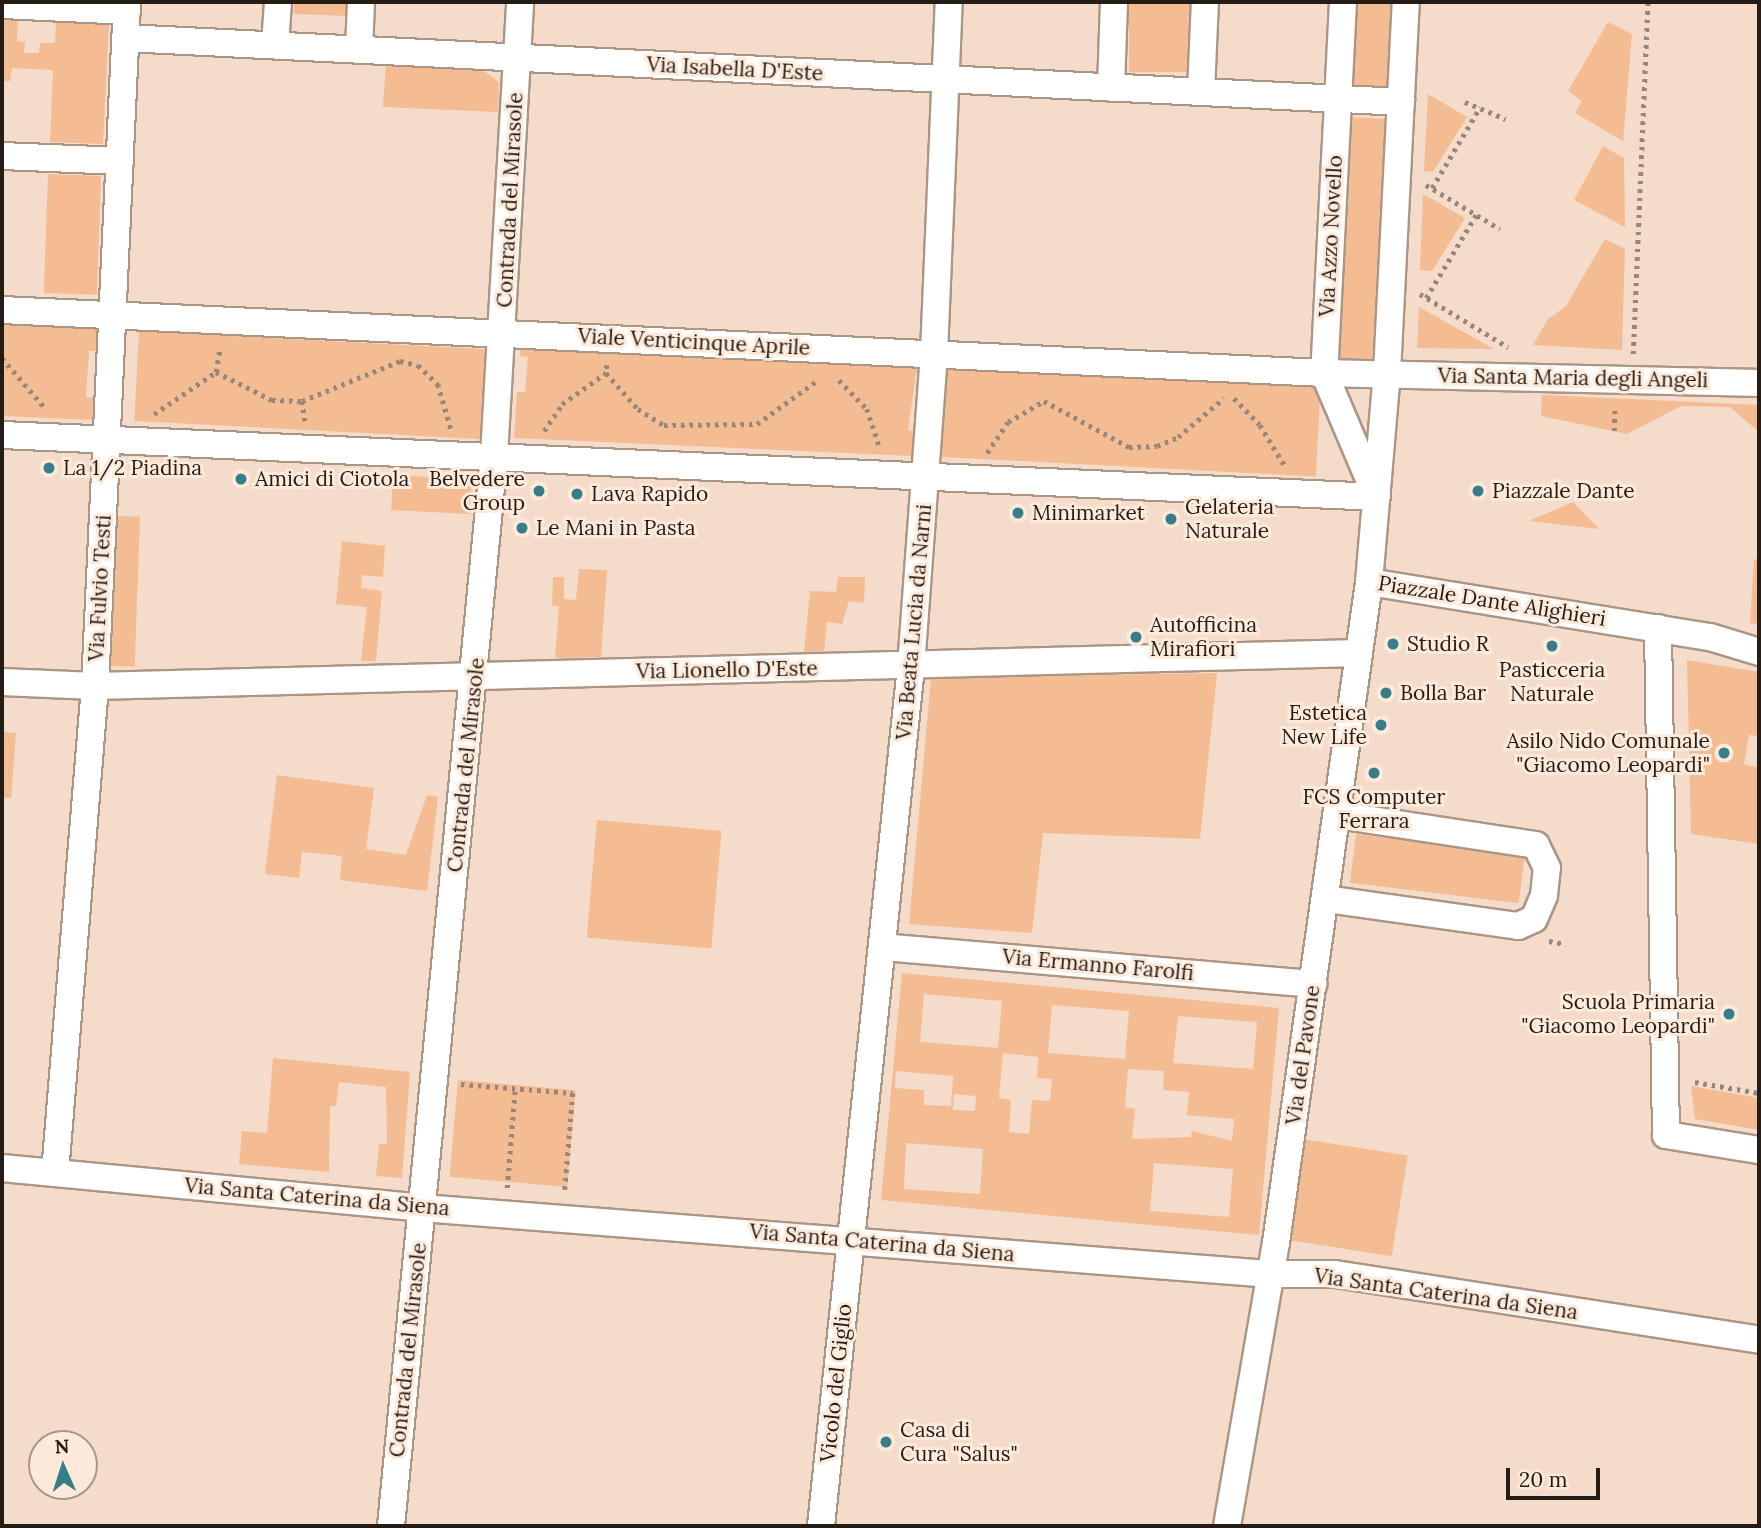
<!DOCTYPE html>
<style>
body{margin:0}
#map{position:relative;width:1761px;height:1528px;overflow:hidden;background:#f4dbca;font-family:Lora,serif}
div>[style]{position:absolute}
[style*='--x']{left:calc(var(--x)*1px);top:calc(var(--y)*1px);width:calc(var(--w)*1px);rotate:calc(var(--a)*1deg)}
.green>*{inset:0;background:#f4bc92;transform-origin:0 0}
.path>*{height:4.5px;margin-top:-2.25px;transform-origin:0;background:repeating-linear-gradient(90deg,#98867a 0 3.5px,transparent 0 8.5px)}
.roads{filter:drop-shadow(2px 0 #ab9584) drop-shadow(-2px 0 #ab9584) drop-shadow(0 2px #ab9584) drop-shadow(0 -2px #ab9584)}
.minor>*{height:26px;margin:-13px;padding:0 13px;transform-origin:13px;border-radius:13px;background:#fff}
.dots>*{width:19px;height:19px;translate:-50% -50%;box-sizing:border-box;border:4px solid #fdeadb;border-radius:50%}
span{translate:-50% -50%;white-space:nowrap;text-align:center;line-height:1.15;-webkit-text-stroke:6px #fdeadb;paint-order:stroke}
.street-label{font-size:21px;color:#251c16}
.poi-label{font-size:21px;color:#251c16}
.left{translate:0 -50%;text-align:left}
.right{translate:-100% -50%;text-align:right}
.frame{position:absolute;inset:0;border:4px solid #251c16;pointer-events:none}
.north{position:absolute;left:28px;top:1430px;width:70px;height:70px;box-sizing:border-box;background:#fdeadb;border:2px solid #a7988c;border-radius:50%;rotate:357deg;font-size:19px;font-weight:700;line-height:28px;text-align:center;color:#251c16}
.north::after{content:'';display:block;margin:auto;width:24px;height:32px;background:#377e88;clip-path:polygon(50% 0,100% 100%,50% 72%,0 100%)}
.scale{position:absolute;left:1506px;top:1468px;width:94px;height:32px;box-sizing:border-box;border:4px solid #251c16;border-top:0;padding-left:9px;font-size:21px;line-height:24px;white-space:nowrap;color:#251c16;-webkit-text-stroke:5px #fdeadb;paint-order:stroke}
</style>
<div id="map">
<div class="green">
<div style="clip-path:polygon(294px 2px,348px 2px,348px 16px,294px 14px)"></div>
<div style="left:1129px;top:2px;width:63px;height:70px"></div>
<div style="left:1354px;top:2px;width:36px;height:84px"></div>
<div style="clip-path:polygon(2px 17px,18px 18px,17px 41px,25px 42px,24px 53px,39px 53px,40px 43px,55px 43px,56px 20px,109px 23px,103px 144px,50px 142px,53px 70px,12px 68px,10px 81px,2px 81px)"></div>
<div style="clip-path:polygon(1608px 22px,1632px 34px,1623px 141px,1575px 113px,1582px 101px,1568px 91px)"></div>
<div style="clip-path:polygon(386px 62px,477px 66px,499px 82px,498px 112px,383px 107px)"></div>
<div style="clip-path:polygon(1428px 94px,1467px 117px,1433px 172px,1424px 171px)"></div>
<div style="left:1347px;top:117px;width:38px;height:242px;rotate:3deg"></div>
<div style="clip-path:polygon(1603px 146px,1624px 158px,1625px 227px,1574px 200px)"></div>
<div style="left:48px;top:174px;width:53px;height:119px;rotate:2deg"></div>
<div style="clip-path:polygon(1423px 194px,1465px 218px,1432px 271px,1420px 270px)"></div>
<div style="clip-path:polygon(1605px 239px,1625px 249px,1622px 350px,1533px 345px,1548px 319px,1566px 306px)"></div>
<div style="clip-path:polygon(1419px 307px,1494px 349px,1417px 348px)"></div>
<div style="clip-path:polygon(2px 325px,99px 329px,98px 351px,89px 351px,86px 397px,95px 398px,93px 420px,2px 416px)"></div>
<div style="left:139px;top:331px;width:349px;height:90px;rotate:3deg"></div>
<div style="clip-path:polygon(520px 349px,917px 367px,908px 430px,913px 431px,912px 456px,514px 438px,517px 392px,525px 392px,528px 357px,520px 356px)"></div>
<div style="left:946px;top:368px;width:375px;height:89px;rotate:3deg"></div>
<div style="clip-path:polygon(1542px 395px,1759px 405px,1759px 432px,1730px 407px,1681px 406px,1627px 434px,1541px 416px)"></div>
<div style="left:393px;top:475px;width:79px;height:35px;rotate:3deg"></div>
<div style="clip-path:polygon(1573px 502px,1599px 529px,1529px 521px)"></div>
<div style="left:116px;top:516px;width:24px;height:150px;rotate:2deg"></div>
<div style="clip-path:polygon(342px 541px,385px 546px,383px 577px,362px 575px,361px 588px,382px 591px,376px 661px,361px 661px,367px 607px,336px 604px)"></div>
<div style="clip-path:polygon(1754px 559px,1759px 560px,1759px 624px,1750px 623px)"></div>
<div style="clip-path:polygon(579px 569px,607px 570px,601px 657px,555px 658px,559px 606px,552px 606px,553px 577px,564px 577px,564px 599px,576px 600px)"></div>
<div style="clip-path:polygon(838px 577px,865px 577px,864px 603px,849px 601px,842px 624px,827px 622px,824px 652px,804px 652px,810px 591px,836px 592px)"></div>
<div style="clip-path:polygon(1687px 660px,1759px 672px,1759px 736px,1749px 735px,1744px 764px,1759px 768px,1759px 844px,1691px 834px)"></div>
<div style="clip-path:polygon(1217px 673px,1200px 839px,1043px 833px,1032px 933px,909px 924px,931px 678px)"></div>
<div style="clip-path:polygon(2px 732px,16px 733px,11px 798px,2px 797px)"></div>
<div style="clip-path:polygon(277px 775px,374px 788px,366px 849px,406px 855px,427px 795px,438px 797px,427px 891px,340px 880px,342px 856px,302px 852px,299px 878px,265px 874px)"></div>
<div style="left:597px;top:820px;width:125px;height:118px;rotate:5deg"></div>
<div style="left:1356px;top:834px;width:170px;height:49px;rotate:7deg"></div>
<div style="clip-path:polygon(evenodd,902px 973px,1279px 1008px,1259px 1235px,881px 1200px,902px 973px,924px 994px,1002px 1001px,998px 1048px,920px 1042px,924px 994px,902px 973px,1052px 1005px,1129px 1011px,1125px 1059px,1048px 1053px,1052px 1005px,902px 973px,1178px 1016px,1257px 1022px,1253px 1069px,1173px 1063px,1178px 1016px,902px 973px,1003px 1053px,1038px 1057px,1037px 1078px,1052px 1079px,1050px 1101px,1032px 1100px,1029px 1134px,1009px 1132px,1011px 1100px,999px 1098px,1003px 1053px,902px 973px,1128px 1069px,1164px 1071px,1163px 1090px,1189px 1092px,1187px 1115px,1234px 1119px,1232px 1141px,1192px 1131px,1191px 1137px,1132px 1139px,1135px 1109px,1125px 1107px,1128px 1069px,902px 973px,896px 1071px,953px 1076px,951px 1106px,924px 1105px,924px 1090px,895px 1088px,896px 1071px,902px 973px,954px 1094px,976px 1096px,975px 1111px,953px 1110px,954px 1094px,902px 973px,906px 1143px,983px 1149px,980px 1194px,904px 1189px,906px 1143px,902px 973px,1154px 1163px,1233px 1169px,1229px 1217px,1150px 1211px,1154px 1163px)"></div>
<div style="clip-path:polygon(273px 1058px,410px 1072px,402px 1178px,376px 1176px,379px 1144px,387px 1144px,386px 1087px,339px 1082px,336px 1106px,330px 1106px,329px 1172px,239px 1164px,242px 1131px,267px 1133px)"></div>
<div style="left:458px;top:1080px;width:118px;height:97px;rotate:5deg"></div>
<div style="clip-path:polygon(1691px 1086px,1759px 1098px,1759px 1130px,1695px 1119px)"></div>
<div style="left:1303px;top:1139px;width:106px;height:102px;rotate:9deg"></div>
</div>
<div class="path">
<div style="--x:1465;--y:102;--w:44;--a:22.5"></div>
<div style="--x:1426;--y:185;--w:86;--a:30.7"></div>
<div style="--x:1432;--y:188;--w:94;--a:-59.3"></div>
<div style="--x:1420;--y:294;--w:103;--a:31.1"></div>
<div style="--x:1426;--y:298;--w:97;--a:-58.9"></div>
<div style="--x:1633;--y:354;--w:352;--a:-87.6"></div>
<div style="--x:2;--y:358;--w:67;--a:49.2"></div>
<div style="--x:607;--y:365;--w:8;--a:97"></div>
<div style="--x:606;--y:373;--w:48;--a:48.4"></div>
<div style="--x:638;--y:409;--w:31;--a:32"></div>
<div style="--x:664;--y:425;--w:93;--a:-0.6"></div>
<div style="--x:757;--y:424;--w:75;--a:-35.8"></div>
<div style="--x:216;--y:372;--w:24;--a:-81"></div>
<div style="--x:839;--y:380;--w:40;--a:46"></div>
<div style="--x:867;--y:409;--w:41;--a:71.6"></div>
<div style="--x:1234;--y:398;--w:37;--a:46"></div>
<div style="--x:1260;--y:425;--w:48;--a:58.6"></div>
<div style="--x:302;--y:401;--w:20;--a:81"></div>
<div style="--x:154;--y:414;--w:75;--a:-34.1"></div>
<div style="--x:216;--y:372;--w:63;--a:26.6"></div>
<div style="--x:272;--y:400;--w:30;--a:2"></div>
<div style="--x:302;--y:401;--w:106;--a:-22.2"></div>
<div style="--x:400;--y:361;--w:18;--a:13"></div>
<div style="--x:418;--y:365;--w:28;--a:44"></div>
<div style="--x:438;--y:384;--w:47;--a:73.9"></div>
<div style="--x:544;--y:431;--w:32;--a:-56"></div>
<div style="--x:562;--y:404;--w:54;--a:-35.2"></div>
<div style="--x:1614;--y:431;--w:25;--a:-88"></div>
<div style="--x:987;--y:453;--w:37;--a:-56"></div>
<div style="--x:1008;--y:422;--w:42;--a:-30.3"></div>
<div style="--x:1044;--y:401;--w:97;--a:28.4"></div>
<div style="--x:1129;--y:447;--w:28;--a:-2"></div>
<div style="--x:1157;--y:446;--w:23;--a:-23"></div>
<div style="--x:1178;--y:437;--w:60;--a:-40.3"></div>
<div style="--x:1549;--y:941;--w:17;--a:10"></div>
<div style="--x:1695;--y:1082;--w:65;--a:9.8"></div>
<div style="--x:461;--y:1084;--w:112;--a:4.6"></div>
<div style="--x:573;--y:1093;--w:97;--a:94.7"></div>
<div style="--x:507;--y:1188;--w:100;--a:-85.4"></div>
</div>
<div class="roads">
<div class="minor">
<div style="--x:1343;--y:2;--w:371;--a:92.9"></div>
<div style="--x:1324;--y:373;--w:130;--a:67"></div>
<div style="--x:2;--y:5;--w:125;--a:2.7"></div>
<div style="--x:125;--y:38;--w:1278;--a:2.87"></div>
<div style="--x:275;--y:45;--w:43;--a:-86"></div>
<div style="--x:359;--y:50;--w:48;--a:-87.6"></div>
<div style="--x:1111;--y:88;--w:86;--a:-88"></div>
<div style="--x:1201;--y:92;--w:90;--a:-87.5"></div>
<div style="--x:2;--y:156;--w:118;--a:2.4"></div>
<div style="--x:2;--y:310;--w:1324;--a:2.73"></div>
<div style="--x:1324;--y:373;--w:435;--a:1.3"></div>
<div style="--x:2;--y:435;--w:1376;--a:2.58"></div>
<div style="--x:1369;--y:582;--w:345;--a:9.2"></div>
<div style="--x:1710;--y:637;--w:51;--a:17"></div>
<div style="--x:1658;--y:628;--w:507;--a:89.1"></div>
<div style="--x:1666;--y:1135;--w:94;--a:9.2"></div>
<div style="--x:2;--y:682;--w:93;--a:2.5"></div>
<div style="--x:95;--y:686;--w:1264;--a:-1.5"></div>
<div style="--x:1326;--y:899;--w:194;--a:8"></div>
<div style="--x:1518;--y:926;--w:17;--a:-24"></div>
<div style="--x:1534;--y:919;--w:26;--a:-67"></div>
<div style="--x:1544;--y:895;--w:27;--a:-84"></div>
<div style="--x:1547;--y:868;--w:25;--a:-116"></div>
<div style="--x:1536;--y:845;--w:201;--a:-171.4"></div>
<div style="--x:882;--y:947;--w:433;--a:4.9"></div>
<div style="--x:2;--y:1168;--w:422;--a:5.4"></div>
<div style="--x:422;--y:1208;--w:852;--a:4.45"></div>
<div style="--x:1271;--y:1274;--w:64;--a:0"></div>
<div style="--x:1335;--y:1274;--w:429;--a:8.8"></div>
<div style="--x:55;--y:1173;--w:489;--a:-85.3"></div>
<div style="--x:95;--y:686;--w:685;--a:-87.32"></div>
<div style="--x:391;--y:1526;--w:1075;--a:-84.5"></div>
<div style="--x:494;--y:456;--w:455;--a:-86.7"></div>
<div style="--x:821;--y:1526;--w:864;--a:-84.02"></div>
<div style="--x:911;--y:667;--w:314;--a:-85.8"></div>
<div style="--x:934;--y:354;--w:352;--a:-87.6"></div>
<div style="--x:1227;--y:1526;--w:287;--a:-80.2"></div>
<div style="--x:1276;--y:1243;--w:668;--a:-81.99"></div>
<div style="--x:1369;--y:582;--w:210;--a:-85.1"></div>
<div style="--x:1387;--y:373;--w:371;--a:-87.1"></div>
</div>
</div>
<div class="dots">
<div style="left:49px;top:468px;background:#377e88"></div>
<div style="left:241px;top:479px;background:#377e88"></div>
<div style="left:539px;top:491px;background:#377e88"></div>
<div style="left:1478px;top:491px;background:#377e88"></div>
<div style="left:577px;top:494px;background:#377e88"></div>
<div style="left:1018px;top:513px;background:#377e88"></div>
<div style="left:1171px;top:519px;background:#377e88"></div>
<div style="left:522px;top:528px;background:#377e88"></div>
<div style="left:1136px;top:637px;background:#377e88"></div>
<div style="left:1393px;top:644px;background:#377e88"></div>
<div style="left:1552px;top:646px;background:#377e88"></div>
<div style="left:1386px;top:693px;background:#377e88"></div>
<div style="left:1381px;top:725px;background:#377e88"></div>
<div style="left:1724px;top:753px;background:#377e88"></div>
<div style="left:1374px;top:773px;background:#377e88"></div>
<div style="left:1729px;top:1014px;background:#377e88"></div>
<div style="left:886px;top:1442px;background:#377e88"></div>
</div>
<div class="street-label">
<span style="left:735px;top:69px;rotate:3deg">Via Isabella D'Este</span>
<span style="left:510px;top:200px;rotate:-87deg">Contrada del Mirasole</span>
<span style="left:1331px;top:236px;rotate:-87deg">Via Azzo Novello</span>
<span style="left:694px;top:342px;rotate:3deg">Viale Venticinque Aprile</span>
<span style="left:1573px;top:378px;rotate:1deg">Via Santa Maria degli Angeli</span>
<span style="left:100px;top:588px;rotate:-87deg">Via Fulvio Testi</span>
<span style="left:1492px;top:601px;rotate:9deg">Piazzale Dante Alighieri</span>
<span style="left:914px;top:622px;rotate:-85deg">Via Beata Lucia da Narni</span>
<span style="left:727px;top:670px;rotate:-1deg">Via Lionello D'Este</span>
<span style="left:466px;top:765px;rotate:-84deg">Contrada del Mirasole</span>
<span style="left:1098px;top:965px;rotate:5deg">Via Ermanno Farolfi</span>
<span style="left:1303px;top:1055px;rotate:-82deg">Via del Pavone</span>
<span style="left:317px;top:1197px;rotate:5deg">Via Santa Caterina da Siena</span>
<span style="left:882px;top:1243px;rotate:5deg">Via Santa Caterina da Siena</span>
<span style="left:1446px;top:1294px;rotate:8deg">Via Santa Caterina da Siena</span>
<span style="left:408px;top:1350px;rotate:-84deg">Contrada del Mirasole</span>
<span style="left:836px;top:1383px;rotate:-84deg">Vicolo del Giglio</span>
</div>
<div class="poi-label">
<span class="left" style="left:63px;top:468px">La 1/2 Piadina</span>
<span class="left" style="left:255px;top:479px">Amici di Ciotola</span>
<span class="right" style="left:525px;top:491px">Belvedere<br>Group</span>
<span class="left" style="left:1492px;top:491px">Piazzale Dante</span>
<span class="left" style="left:591px;top:494px">Lava Rapido</span>
<span class="left" style="left:1185px;top:519px">Gelateria<br>Naturale</span>
<span class="left" style="left:1032px;top:513px">Minimarket</span>
<span class="left" style="left:536px;top:528px">Le Mani in Pasta</span>
<span class="left" style="left:1150px;top:637px">Autofficina<br>Mirafiori</span>
<span class="left" style="left:1407px;top:644px">Studio R</span>
<span style="left:1552px;top:682px">Pasticceria<br>Naturale</span>
<span class="left" style="left:1400px;top:693px">Bolla Bar</span>
<span class="right" style="left:1367px;top:725px">Estetica<br>New Life</span>
<span class="right" style="left:1710px;top:753px">Asilo Nido Comunale<br>"Giacomo Leopardi"</span>
<span style="left:1374px;top:809px">FCS Computer<br>Ferrara</span>
<span class="right" style="left:1715px;top:1014px">Scuola Primaria<br>"Giacomo Leopardi"</span>
<span class="left" style="left:900px;top:1442px">Casa di<br>Cura "Salus"</span>
</div>
<div class="frame"></div>
<div class="north">N</div>
<div class="scale">20 m</div>
</div>
